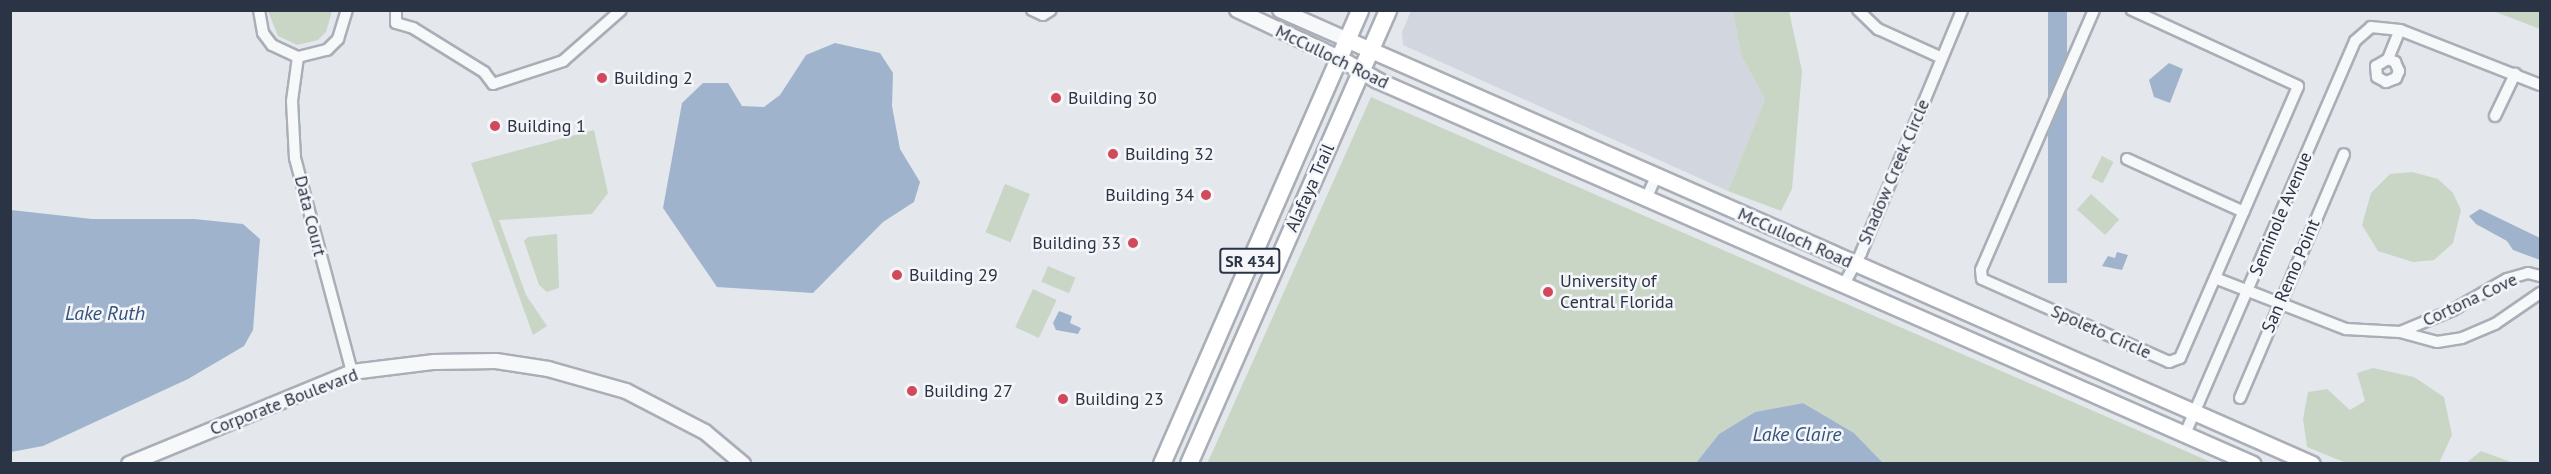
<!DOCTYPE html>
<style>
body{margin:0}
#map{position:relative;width:2551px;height:474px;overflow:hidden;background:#e4e7ec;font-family:"PT Sans",sans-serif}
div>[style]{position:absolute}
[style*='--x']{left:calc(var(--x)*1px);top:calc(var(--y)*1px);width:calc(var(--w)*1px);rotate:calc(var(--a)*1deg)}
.built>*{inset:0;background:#d2d6de}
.green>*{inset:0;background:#c9d6c5;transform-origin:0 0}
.water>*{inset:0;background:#9fb4cc;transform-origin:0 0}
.roads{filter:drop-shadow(2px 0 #a9aeb7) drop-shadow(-2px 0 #a9aeb7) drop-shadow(0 2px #a9aeb7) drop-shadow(0 -2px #a9aeb7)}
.minor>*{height:10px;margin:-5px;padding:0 5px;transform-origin:5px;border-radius:5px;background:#f7f8fa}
.tertiary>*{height:14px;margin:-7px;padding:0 7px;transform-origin:7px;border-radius:7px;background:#f7f8fa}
.secondary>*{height:15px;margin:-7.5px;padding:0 7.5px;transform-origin:7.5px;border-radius:7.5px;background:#fff}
.primary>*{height:16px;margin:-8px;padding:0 8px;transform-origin:8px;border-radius:8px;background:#fff}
.dots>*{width:16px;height:16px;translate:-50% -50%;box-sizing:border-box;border:3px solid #f4f6f9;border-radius:50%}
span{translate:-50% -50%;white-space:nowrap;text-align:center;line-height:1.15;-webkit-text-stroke:5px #f4f6f9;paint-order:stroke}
.shield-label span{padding:2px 4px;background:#f4f6f9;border:2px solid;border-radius:4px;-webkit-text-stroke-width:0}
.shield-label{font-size:16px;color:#2b3445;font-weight:700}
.street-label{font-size:18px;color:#2b3445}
.poi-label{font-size:18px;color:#2b3445}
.left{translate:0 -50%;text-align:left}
.right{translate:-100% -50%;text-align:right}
.water-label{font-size:20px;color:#34527a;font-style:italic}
.frame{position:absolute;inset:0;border:12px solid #2b3445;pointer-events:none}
</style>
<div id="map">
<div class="built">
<div style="clip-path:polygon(1411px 11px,1733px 11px,1741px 55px,1765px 99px,1728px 191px,1403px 45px,1402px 32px)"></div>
</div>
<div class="green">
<div style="clip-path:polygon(268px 11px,332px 10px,332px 11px,326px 32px,318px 40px,297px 45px,278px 36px)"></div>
<div style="clip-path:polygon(1733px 11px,1789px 11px,1802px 71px,1792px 189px,1781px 211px,1728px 191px,1765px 99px,1741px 55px)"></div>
<div style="clip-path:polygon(2493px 11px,2540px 11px,2540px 29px)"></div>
<div style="clip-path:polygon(1371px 97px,2213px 463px,1883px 463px,1854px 433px,1803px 403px,1755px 412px,1719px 434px,1696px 463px,1207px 464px)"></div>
<div style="clip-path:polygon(594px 130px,608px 193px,592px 214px,499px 220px,526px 295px,547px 326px,533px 335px,471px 163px)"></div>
<div style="left:2102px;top:156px;width:13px;height:24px;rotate:27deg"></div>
<div style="clip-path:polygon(2412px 172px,2438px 179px,2453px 193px,2461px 210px,2453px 243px,2434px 260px,2413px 262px,2378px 251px,2362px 225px,2371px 193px,2390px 174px)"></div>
<div style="left:1005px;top:184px;width:27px;height:52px;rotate:22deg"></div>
<div style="left:2091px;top:194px;width:38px;height:21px;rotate:42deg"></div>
<div style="clip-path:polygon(557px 234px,559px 288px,547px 292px,539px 285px,524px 241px,528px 237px)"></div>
<div style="left:1048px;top:266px;width:30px;height:17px;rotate:23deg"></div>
<div style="left:1033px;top:289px;width:26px;height:42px;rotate:25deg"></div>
<div style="clip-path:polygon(2373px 368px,2414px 377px,2444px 397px,2452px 435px,2439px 463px,2346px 463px,2307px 447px,2303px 419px,2308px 392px,2327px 389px,2350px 410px,2365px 401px,2357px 373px)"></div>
<div style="clip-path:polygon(2481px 451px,2514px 463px,2466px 463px)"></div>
</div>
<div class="water">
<div style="left:2048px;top:11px;width:19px;height:272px"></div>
<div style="clip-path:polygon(835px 43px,880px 53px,893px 73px,892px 106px,900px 149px,920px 182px,914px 202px,883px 222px,813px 293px,717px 287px,663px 208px,682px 103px,703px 83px,728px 83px,742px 106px,764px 107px,780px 95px,806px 55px)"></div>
<div style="clip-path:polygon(2169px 63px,2183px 69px,2170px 103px,2154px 97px,2149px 80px)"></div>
<div style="clip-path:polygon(2480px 209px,2540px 238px,2540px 260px,2513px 250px,2507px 241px,2476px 224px,2469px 216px)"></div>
<div style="clip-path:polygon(11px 210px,92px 219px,194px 219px,243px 224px,260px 239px,253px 330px,244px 346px,188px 379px,43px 446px,11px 452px)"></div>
<div style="clip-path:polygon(2117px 252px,2128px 255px,2122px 270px,2102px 266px,2108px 256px,2115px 258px)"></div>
<div style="clip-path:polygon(1059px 311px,1072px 316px,1070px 323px,1081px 328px,1078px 334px,1056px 330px,1053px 323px)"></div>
<div style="clip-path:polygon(1803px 403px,1854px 433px,1883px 463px,1696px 463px,1719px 434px,1755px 412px)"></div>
</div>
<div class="roads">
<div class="minor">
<div style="--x:259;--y:10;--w:23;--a:80"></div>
<div style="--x:263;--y:33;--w:15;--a:53"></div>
<div style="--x:272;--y:45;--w:29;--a:25"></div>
<div style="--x:298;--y:57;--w:30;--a:-14"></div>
<div style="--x:327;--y:50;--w:16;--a:-45"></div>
<div style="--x:338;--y:39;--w:30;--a:-73"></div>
<div style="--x:396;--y:10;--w:13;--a:90"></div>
<div style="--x:396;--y:23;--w:18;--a:16"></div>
<div style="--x:413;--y:28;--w:84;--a:31.8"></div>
<div style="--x:484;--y:72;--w:15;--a:53"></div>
<div style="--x:493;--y:84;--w:74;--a:-18.2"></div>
<div style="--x:563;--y:61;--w:77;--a:-41.3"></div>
<div style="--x:1032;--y:10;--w:12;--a:24"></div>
<div style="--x:1043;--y:15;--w:9;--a:-32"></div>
<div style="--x:1858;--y:10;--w:28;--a:44"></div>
<div style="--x:1878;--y:29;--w:70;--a:24.4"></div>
<div style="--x:2094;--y:10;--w:283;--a:113.5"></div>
<div style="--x:1981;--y:270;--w:9;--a:84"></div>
<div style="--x:1982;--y:279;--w:205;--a:23.9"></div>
<div style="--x:2169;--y:362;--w:12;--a:-20"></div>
<div style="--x:2180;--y:358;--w:296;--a:-66.5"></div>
<div style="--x:2298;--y:86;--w:183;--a:-155.4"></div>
<div style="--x:298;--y:57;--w:44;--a:97.8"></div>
<div style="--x:292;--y:101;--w:57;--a:87"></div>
<div style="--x:295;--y:158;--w:221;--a:75.1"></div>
<div style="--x:2388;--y:59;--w:8;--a:23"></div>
<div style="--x:2395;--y:62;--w:10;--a:66"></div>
<div style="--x:2399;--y:71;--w:8;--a:113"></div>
<div style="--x:2396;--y:78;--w:11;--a:158"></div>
<div style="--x:2386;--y:82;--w:10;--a:-151"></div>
<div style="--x:2377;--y:77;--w:11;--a:-95"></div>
<div style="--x:2376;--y:66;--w:14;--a:-30"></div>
<div style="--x:2388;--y:59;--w:31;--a:-68"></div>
<div style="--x:2400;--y:30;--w:150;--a:21.4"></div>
<div style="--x:2495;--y:116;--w:47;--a:-64.5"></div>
<div style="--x:2127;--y:159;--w:128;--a:24.4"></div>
<div style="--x:1646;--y:199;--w:24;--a:-66"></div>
<div style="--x:2215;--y:278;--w:141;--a:21.3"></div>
<div style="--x:2346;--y:329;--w:54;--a:3.2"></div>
<div style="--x:2400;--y:332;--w:38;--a:15"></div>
<div style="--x:2437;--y:342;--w:25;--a:-9"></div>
<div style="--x:2462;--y:338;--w:36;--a:-23"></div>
<div style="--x:2495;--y:324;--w:55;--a:-34.6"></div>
<div style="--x:1844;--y:284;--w:35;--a:-61"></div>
<div style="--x:1861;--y:253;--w:263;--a:-67.4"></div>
<div style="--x:2400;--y:332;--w:57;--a:-22.5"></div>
<div style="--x:2453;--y:310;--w:62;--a:-29.9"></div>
<div style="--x:2507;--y:279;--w:22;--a:-16"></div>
<div style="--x:2528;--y:273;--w:12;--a:14"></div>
<div style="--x:2240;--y:398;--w:265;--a:-66.9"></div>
<div style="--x:2185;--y:434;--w:428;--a:-66.6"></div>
<div style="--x:2355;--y:41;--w:21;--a:-41"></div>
<div style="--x:2371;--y:27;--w:29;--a:6"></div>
</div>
<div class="tertiary">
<div style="--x:1237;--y:10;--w:113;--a:25.2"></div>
<div style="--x:1280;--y:10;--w:74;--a:23.8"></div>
<div style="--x:129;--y:464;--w:241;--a:-22.4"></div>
<div style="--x:352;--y:372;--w:83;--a:-7"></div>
<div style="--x:434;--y:362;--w:62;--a:-0.9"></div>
<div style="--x:496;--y:361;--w:53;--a:8.7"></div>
<div style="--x:548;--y:369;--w:81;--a:15.8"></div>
<div style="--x:626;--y:391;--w:89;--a:27.4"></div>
<div style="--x:705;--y:432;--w:50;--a:40.1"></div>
</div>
<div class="secondary">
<div style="--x:1348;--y:40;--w:1053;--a:23.74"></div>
<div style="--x:1339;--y:58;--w:44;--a:30.1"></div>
<div style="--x:1377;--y:80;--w:956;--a:23.67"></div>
</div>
<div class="primary">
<div style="--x:1162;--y:464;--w:495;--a:-66.4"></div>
<div style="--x:1189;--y:464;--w:496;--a:-66.3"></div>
</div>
</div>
<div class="dots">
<div style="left:602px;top:78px;background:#d1495b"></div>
<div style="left:1056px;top:98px;background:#d1495b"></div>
<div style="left:495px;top:126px;background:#d1495b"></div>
<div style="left:1113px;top:154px;background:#d1495b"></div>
<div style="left:1206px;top:195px;background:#d1495b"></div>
<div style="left:1133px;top:243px;background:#d1495b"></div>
<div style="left:897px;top:275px;background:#d1495b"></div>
<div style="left:1548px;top:292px;background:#d1495b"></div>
<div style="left:912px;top:391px;background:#d1495b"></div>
<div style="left:1063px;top:399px;background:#d1495b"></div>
</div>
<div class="shield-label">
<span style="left:1250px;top:261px">SR 434</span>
</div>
<div class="street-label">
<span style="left:1332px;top:57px;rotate:26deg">McCulloch Road</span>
<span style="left:1894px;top:172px;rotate:-67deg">Shadow Creek Circle</span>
<span style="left:1310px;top:188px;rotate:-66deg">Alafaya Trail</span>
<span style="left:2281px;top:214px;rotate:-67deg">Seminole Avenue</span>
<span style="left:310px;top:216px;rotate:76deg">Data Court</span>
<span style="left:1795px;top:238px;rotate:24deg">McCulloch Road</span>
<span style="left:2291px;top:276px;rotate:-67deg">San Remo Point</span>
<span style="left:2470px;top:300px;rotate:-25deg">Cortona Cove</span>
<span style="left:2101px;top:332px;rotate:24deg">Spoleto Circle</span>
<span style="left:284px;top:402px;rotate:-21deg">Corporate Boulevard</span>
</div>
<div class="poi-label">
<span class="left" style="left:614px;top:78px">Building 2</span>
<span class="left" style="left:1068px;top:98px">Building 30</span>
<span class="left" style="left:507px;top:126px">Building 1</span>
<span class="left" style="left:1125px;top:154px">Building 32</span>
<span class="right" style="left:1194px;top:195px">Building 34</span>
<span class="right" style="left:1121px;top:243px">Building 33</span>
<span class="left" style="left:909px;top:275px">Building 29</span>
<span class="left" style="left:1560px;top:292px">University of<br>Central Florida</span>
<span class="left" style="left:924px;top:391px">Building 27</span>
<span class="left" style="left:1075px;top:399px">Building 23</span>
</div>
<div class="water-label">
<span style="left:105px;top:313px">Lake Ruth</span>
<span style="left:1797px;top:434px">Lake Claire</span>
</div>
<div class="frame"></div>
</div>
